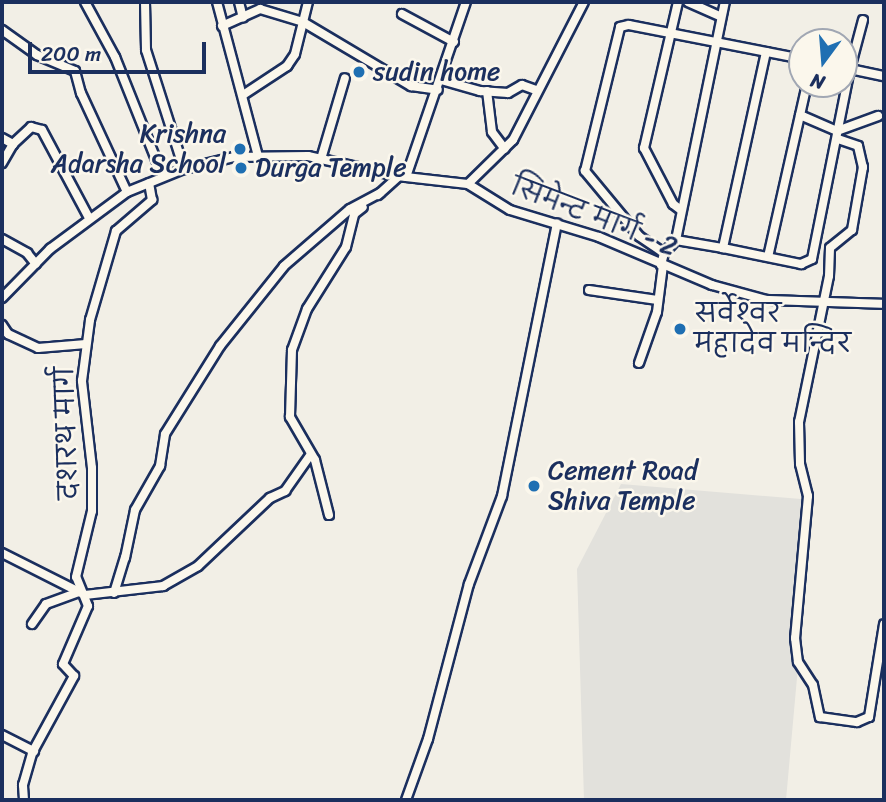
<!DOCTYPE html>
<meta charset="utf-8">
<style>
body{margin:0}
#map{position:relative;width:886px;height:802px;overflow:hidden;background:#f2efe6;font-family:Sriracha,"Playpen Sans Deva",sans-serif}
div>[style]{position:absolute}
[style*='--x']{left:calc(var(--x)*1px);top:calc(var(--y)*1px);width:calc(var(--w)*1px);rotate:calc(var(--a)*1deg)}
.built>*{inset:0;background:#e2e1dc}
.roads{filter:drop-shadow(2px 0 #1b2f5e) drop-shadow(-2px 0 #1b2f5e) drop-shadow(0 2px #1b2f5e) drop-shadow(0 -2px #1b2f5e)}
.minor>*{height:8px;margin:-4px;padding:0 4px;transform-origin:4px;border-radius:4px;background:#fbf7ec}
.dots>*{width:19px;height:19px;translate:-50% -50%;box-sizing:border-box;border:4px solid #fbf7ec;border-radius:50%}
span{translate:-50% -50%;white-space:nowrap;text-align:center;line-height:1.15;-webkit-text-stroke:5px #fbf7ec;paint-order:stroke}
.poi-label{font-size:26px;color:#1b2f5e}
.left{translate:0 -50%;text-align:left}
.right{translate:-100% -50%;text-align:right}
.street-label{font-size:26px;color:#1b2f5e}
.frame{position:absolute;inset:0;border:4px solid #1b2f5e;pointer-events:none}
.north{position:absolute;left:788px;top:28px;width:70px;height:70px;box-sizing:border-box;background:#fbf7ec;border:2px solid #a1a7b3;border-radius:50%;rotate:196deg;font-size:19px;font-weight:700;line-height:28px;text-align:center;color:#1b2f5e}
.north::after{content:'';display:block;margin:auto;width:24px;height:32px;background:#1f6fb2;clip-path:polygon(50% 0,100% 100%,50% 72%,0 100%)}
.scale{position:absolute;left:28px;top:42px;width:178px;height:32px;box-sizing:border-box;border:4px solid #1b2f5e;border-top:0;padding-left:9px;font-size:21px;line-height:24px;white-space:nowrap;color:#1b2f5e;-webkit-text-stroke:5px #fbf7ec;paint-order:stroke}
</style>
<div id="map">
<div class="built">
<div style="clip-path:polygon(621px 484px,813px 500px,786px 800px,584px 800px,577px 569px)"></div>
</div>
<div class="roads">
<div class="minor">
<div style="--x:85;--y:2;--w:63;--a:61.4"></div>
<div style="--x:115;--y:57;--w:129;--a:68.2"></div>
<div style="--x:145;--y:2;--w:48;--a:88.8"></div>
<div style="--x:146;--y:50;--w:125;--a:72.3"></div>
<div style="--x:217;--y:2;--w:159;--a:75.1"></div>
<div style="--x:239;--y:2;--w:16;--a:76"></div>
<div style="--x:678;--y:2;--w:150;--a:103.1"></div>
<div style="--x:644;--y:148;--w:63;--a:62.6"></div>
<div style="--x:673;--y:204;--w:10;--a:37"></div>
<div style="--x:688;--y:2;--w:36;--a:24"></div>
<div style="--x:402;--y:14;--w:59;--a:28.3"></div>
<div style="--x:863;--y:20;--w:51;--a:104.9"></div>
<div style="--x:850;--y:69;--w:35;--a:12"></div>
<div style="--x:222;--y:26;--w:42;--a:-24.1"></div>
<div style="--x:260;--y:9;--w:45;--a:16.8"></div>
<div style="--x:303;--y:22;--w:126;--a:30.7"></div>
<div style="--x:411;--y:86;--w:27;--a:8"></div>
<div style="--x:2;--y:30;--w:43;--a:35.5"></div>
<div style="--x:37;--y:55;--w:41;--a:22.8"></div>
<div style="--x:75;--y:71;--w:23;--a:75"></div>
<div style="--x:81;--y:93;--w:109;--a:65.1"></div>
<div style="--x:766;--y:52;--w:201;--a:102.4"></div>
<div style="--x:723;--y:248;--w:80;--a:11.6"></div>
<div style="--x:801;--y:264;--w:12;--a:-24"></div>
<div style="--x:812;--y:259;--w:194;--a:-78.7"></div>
<div style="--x:850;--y:69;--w:6;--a:-171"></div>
<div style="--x:441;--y:80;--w:41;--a:15.8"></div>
<div style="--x:480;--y:91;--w:28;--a:4"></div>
<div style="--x:508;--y:93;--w:16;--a:-30"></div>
<div style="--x:522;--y:85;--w:15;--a:20"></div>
<div style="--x:487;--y:91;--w:41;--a:83"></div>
<div style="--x:492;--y:132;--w:21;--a:53"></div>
<div style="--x:243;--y:95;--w:53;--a:-33.4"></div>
<div style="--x:287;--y:66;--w:14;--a:-56"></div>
<div style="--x:295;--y:54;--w:54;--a:-76"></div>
<div style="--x:800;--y:115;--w:40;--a:23.4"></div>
<div style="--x:837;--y:131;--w:44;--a:-20.1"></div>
<div style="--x:2;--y:138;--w:13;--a:29"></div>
<div style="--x:13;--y:144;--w:25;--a:-43"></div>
<div style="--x:31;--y:127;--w:11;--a:15"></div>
<div style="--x:42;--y:130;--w:100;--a:61.9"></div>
<div style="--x:838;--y:139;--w:21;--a:19"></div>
<div style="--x:858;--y:146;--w:22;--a:77"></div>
<div style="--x:863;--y:167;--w:64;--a:99.9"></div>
<div style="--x:852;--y:230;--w:28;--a:141"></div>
<div style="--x:830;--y:248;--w:28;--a:92"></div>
<div style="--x:829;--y:276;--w:149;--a:101.6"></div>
<div style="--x:799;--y:422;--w:42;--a:88.6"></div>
<div style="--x:800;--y:464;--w:33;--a:76"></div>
<div style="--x:808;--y:496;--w:143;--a:95.2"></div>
<div style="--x:795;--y:638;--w:24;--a:83"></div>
<div style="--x:798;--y:662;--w:27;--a:57"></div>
<div style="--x:813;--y:685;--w:33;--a:78"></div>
<div style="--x:820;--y:717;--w:37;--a:8"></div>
<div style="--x:857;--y:722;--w:13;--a:-23"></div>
<div style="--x:869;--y:717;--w:94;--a:-80.8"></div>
<div style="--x:321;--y:159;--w:84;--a:-73.5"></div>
<div style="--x:2;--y:163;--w:22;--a:-60"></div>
<div style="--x:406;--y:177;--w:185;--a:-71.1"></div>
<div style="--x:468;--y:184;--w:63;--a:-44.4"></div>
<div style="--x:513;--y:140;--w:155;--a:-62.8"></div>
<div style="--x:378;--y:195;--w:28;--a:-42"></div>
<div style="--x:2;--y:239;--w:29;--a:29"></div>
<div style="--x:27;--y:253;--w:14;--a:51"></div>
<div style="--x:676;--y:240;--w:48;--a:9.7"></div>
<div style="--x:664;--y:253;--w:30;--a:-146"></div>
<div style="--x:639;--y:236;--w:85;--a:-129.7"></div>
<div style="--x:585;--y:171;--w:148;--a:-76.3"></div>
<div style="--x:620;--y:27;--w:9;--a:-13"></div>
<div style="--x:629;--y:25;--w:176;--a:11.1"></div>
<div style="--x:768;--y:257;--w:177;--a:-77.3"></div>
<div style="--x:661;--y:265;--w:12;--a:-76"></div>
<div style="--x:664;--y:253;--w:18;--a:-47"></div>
<div style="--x:676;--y:240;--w:243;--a:-78.4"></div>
<div style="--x:589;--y:290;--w:69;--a:8.4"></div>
<div style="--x:2;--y:298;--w:69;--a:-45.6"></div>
<div style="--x:50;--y:249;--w:96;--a:-36.5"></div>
<div style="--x:127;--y:192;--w:61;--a:-22"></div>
<div style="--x:184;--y:169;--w:51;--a:-13.5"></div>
<div style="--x:234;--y:157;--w:74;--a:-0.8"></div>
<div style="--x:308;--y:156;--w:91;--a:12.7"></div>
<div style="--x:397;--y:176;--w:71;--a:6.4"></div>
<div style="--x:468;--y:184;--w:49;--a:31.8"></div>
<div style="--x:510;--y:210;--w:93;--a:16.9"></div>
<div style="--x:599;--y:237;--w:123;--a:23"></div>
<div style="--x:712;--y:285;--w:56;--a:15.5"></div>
<div style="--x:766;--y:300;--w:118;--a:1.9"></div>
<div style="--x:2;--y:325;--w:11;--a:56"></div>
<div style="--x:8;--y:334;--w:33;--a:25"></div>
<div style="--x:38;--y:348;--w:48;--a:-4.8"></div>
<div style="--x:639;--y:363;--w:54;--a:-70.6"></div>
<div style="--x:657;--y:312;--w:47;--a:-82.7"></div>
<div style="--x:329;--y:515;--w:57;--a:-104.3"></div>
<div style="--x:315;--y:460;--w:50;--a:-120.2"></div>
<div style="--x:290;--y:417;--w:67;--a:-88.3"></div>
<div style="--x:292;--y:350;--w:44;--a:-69.9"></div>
<div style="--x:307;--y:309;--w:73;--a:-57.8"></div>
<div style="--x:346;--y:247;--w:34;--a:-76"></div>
<div style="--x:354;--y:214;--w:11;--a:-38"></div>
<div style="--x:2;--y:553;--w:93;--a:26.8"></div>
<div style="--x:85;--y:595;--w:79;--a:-6.6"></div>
<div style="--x:163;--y:586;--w:40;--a:-29.7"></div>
<div style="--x:198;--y:566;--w:99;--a:-43.4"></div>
<div style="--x:270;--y:498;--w:17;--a:-25"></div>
<div style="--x:285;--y:491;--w:45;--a:-54.9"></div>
<div style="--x:125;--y:558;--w:49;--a:-78.2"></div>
<div style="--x:135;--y:510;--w:51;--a:-60.4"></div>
<div style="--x:160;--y:466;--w:32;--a:-81"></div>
<div style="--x:165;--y:434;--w:104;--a:-58"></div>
<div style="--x:220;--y:346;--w:102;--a:-51.3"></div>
<div style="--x:284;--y:266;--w:87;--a:-40.8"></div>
<div style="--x:350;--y:209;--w:34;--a:-28"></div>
<div style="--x:114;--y:593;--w:38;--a:-73"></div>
<div style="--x:32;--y:624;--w:24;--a:-55"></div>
<div style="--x:46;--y:604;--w:35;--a:-20"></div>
<div style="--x:2;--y:735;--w:36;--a:27"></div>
<div style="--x:24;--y:800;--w:15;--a:-94"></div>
<div style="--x:23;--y:785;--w:33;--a:-74"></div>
<div style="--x:32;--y:753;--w:88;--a:-61.4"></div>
<div style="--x:74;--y:676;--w:16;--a:-133"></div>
<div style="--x:63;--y:664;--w:63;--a:-66.7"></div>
<div style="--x:88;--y:606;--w:31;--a:-112"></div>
<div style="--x:76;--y:577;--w:68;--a:-76.4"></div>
<div style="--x:92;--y:511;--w:43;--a:-90"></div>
<div style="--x:92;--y:468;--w:88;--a:-96.6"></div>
<div style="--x:82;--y:381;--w:62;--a:-82.5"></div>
<div style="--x:90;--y:320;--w:93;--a:-73.7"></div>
<div style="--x:116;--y:231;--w:48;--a:-40.7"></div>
<div style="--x:152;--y:200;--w:17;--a:-100"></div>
<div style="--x:406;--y:800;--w:65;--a:-70.2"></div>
<div style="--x:428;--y:739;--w:160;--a:-75.2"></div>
<div style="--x:469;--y:584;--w:94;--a:-69.4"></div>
<div style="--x:502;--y:496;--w:278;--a:-78.6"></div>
</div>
</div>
<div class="dots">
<div style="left:359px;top:72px;background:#1f6fb2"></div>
<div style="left:240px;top:149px;background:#1f6fb2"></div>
<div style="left:241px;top:168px;background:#1f6fb2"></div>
<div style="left:680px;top:329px;background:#1f6fb2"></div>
<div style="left:534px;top:486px;background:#1f6fb2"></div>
</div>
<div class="poi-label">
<span class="left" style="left:373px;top:72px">sudin home</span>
<span class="right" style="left:226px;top:149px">Krishna<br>Adarsha School</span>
<span class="left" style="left:255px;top:168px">Durga Temple</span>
<span class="left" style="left:694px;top:329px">सर्वेश्वर<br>महादेव मन्दिर</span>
<span class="left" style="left:548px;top:486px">Cement Road<br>Shiva Temple</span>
</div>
<div class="street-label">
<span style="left:594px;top:217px;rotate:21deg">सिमेन्ट मार्ग - 2</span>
<span style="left:67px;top:433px;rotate:-92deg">दशरथ मार्ग</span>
</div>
<div class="frame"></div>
<div class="north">N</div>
<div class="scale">200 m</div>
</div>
